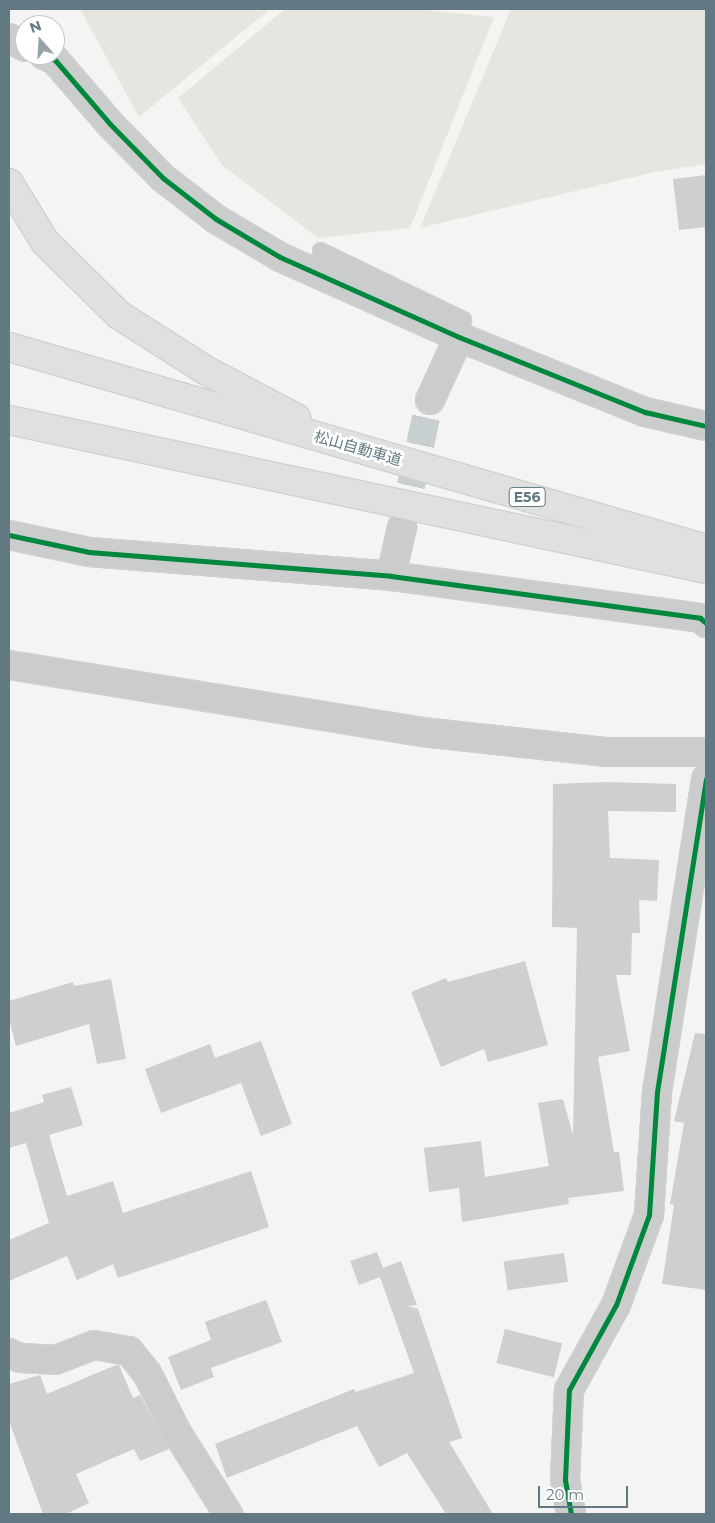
<!DOCTYPE html>
<meta charset="utf-8">
<style>
body{margin:0}
#map{position:relative;width:715px;height:1523px;overflow:hidden;background:#f4f4f2;font-family:Montserrat,"Noto Sans JP",sans-serif}
div>[style]{position:absolute}
[style*='--x']{left:calc(var(--x)*1px);top:calc(var(--y)*1px);width:calc(var(--w)*1px);rotate:calc(var(--a)*1deg)}
.green>*{inset:0;background:#e4e7e0}
.building>*{inset:0;background:#cecfcf;transform-origin:0 0}
.minor-tunnel>*{height:28px;margin-top:-14px;transform-origin:0;background:repeating-linear-gradient(90deg,#c8cfd1 0 28px,transparent 0 42px)}
.roads{filter:drop-shadow(1px 0 #d0d1d1) drop-shadow(-1px 0 #d0d1d1) drop-shadow(0 1px #d0d1d1) drop-shadow(0 -1px #d0d1d1)}
.service>*{height:15px;margin:-7.5px;padding:0 7.5px;transform-origin:7.5px;border-radius:7.5px;background:#cbcdcd}
.minor>*{height:28px;margin:-14px;padding:0 14px;transform-origin:14px;border-radius:14px;background:#cbcdcd}
.motorway>*{height:28px;margin:-14px;padding:0 14px;transform-origin:14px;border-radius:14px;background:#e0e0e0}
.cycleway>*{height:5px;margin:-2.5px;padding:0 2.5px;transform-origin:2.5px;border-radius:2.5px;background:#00873e}
span{translate:-50% -50%;white-space:nowrap;text-align:center;line-height:1.15;-webkit-text-stroke:5px #fff;paint-order:stroke}
.shield-label span{padding:1px 4px;background:#fff;border:1px solid;border-radius:4px;-webkit-text-stroke-width:0}
.shield-label{font-size:14px;color:#627984;font-weight:700}
.street-label{font-size:15px;color:#627984}
.frame{position:absolute;inset:0;border:10px solid #627984;pointer-events:none}
.north{position:absolute;left:15px;top:15px;width:50px;height:50px;box-sizing:border-box;background:#fff;border:1px solid #c0c9ce;border-radius:50%;rotate:341deg;font-size:14px;font-weight:700;line-height:20px;text-align:center;color:#627984}
.north::after{content:'';display:block;margin:auto;width:18px;height:22px;background:#95a4aa;clip-path:polygon(50% 0,100% 100%,50% 72%,0 100%)}
.scale{position:absolute;left:538px;top:1486px;width:90px;height:22px;box-sizing:border-box;border:2px solid #627984;border-top:0;padding-left:6px;font-size:15px;line-height:18px;white-space:nowrap;color:#627984;-webkit-text-stroke:4px #fff;paint-order:stroke}
</style>
<div id="map">
<div class="green">
<div style="clip-path:polygon(80px 9px,270px 9px,139px 117px)"></div>
<div style="clip-path:polygon(285px 9px,416px 9px,494px 17px,410px 228px,318px 238px,222px 165px,178px 98px)"></div>
<div style="clip-path:polygon(511px 9px,706px 9px,706px 164px,655px 172px,420px 228px)"></div>
</div>
<div class="building">
<div style="clip-path:polygon(706px 175px,706px 227px,679px 230px,673px 179px)"></div>
<div style="clip-path:polygon(607px 782px,676px 784px,676px 812px,608px 811px,610px 858px,659px 860px,657px 901px,639px 900px,640px 933px,632px 933px,631px 975px,616px 975px,630px 1051px,598px 1057px,614px 1152px,619px 1152px,624px 1191px,568px 1198px,569px 1204px,462px 1222px,459px 1188px,429px 1192px,424px 1148px,481px 1141px,485px 1177px,549px 1166px,538px 1103px,563px 1099px,573px 1135px,577px 928px,552px 927px,553px 784px)"></div>
<div style="clip-path:polygon(525px 961px,548px 1045px,488px 1062px,484px 1049px,441px 1067px,411px 992px,446px 978px,448px 982px)"></div>
<div style="clip-path:polygon(111px 979px,126px 1059px,97px 1064px,89px 1024px,16px 1046px,9px 1019px,9px 1001px,73px 982px,74px 986px)"></div>
<div style="clip-path:polygon(695px 1033px,706px 1034px,706px 1290px,662px 1284px,674px 1205px,670px 1204px,684px 1123px,674px 1121px)"></div>
<div style="clip-path:polygon(261px 1041px,292px 1124px,261px 1136px,241px 1083px,161px 1113px,145px 1069px,210px 1044px,215px 1058px)"></div>
<div style="clip-path:polygon(71px 1087px,83px 1125px,49px 1135px,67px 1196px,113px 1181px,123px 1213px,251px 1171px,269px 1227px,118px 1278px,113px 1264px,77px 1280px,67px 1256px,9px 1281px,9px 1240px,49px 1223px,26px 1143px,9px 1148px,9px 1113px,44px 1102px,42px 1095px)"></div>
<div style="clip-path:polygon(377px 1252px,383px 1268px,401px 1261px,417px 1305px,408px 1306px,418px 1309px,462px 1438px,449px 1442px,493px 1514px,446px 1514px,407px 1453px,379px 1467px,357px 1426px,227px 1478px,215px 1444px,354px 1389px,356px 1392px,414px 1373px,380px 1277px,359px 1285px,350px 1261px)"></div>
<div style="left:564px;top:1253px;width:29px;height:61px;rotate:82deg"></div>
<div style="clip-path:polygon(266px 1300px,282px 1342px,211px 1368px,214px 1377px,181px 1390px,168px 1357px,211px 1340px,205px 1322px)"></div>
<div style="left:505px;top:1329px;width:59px;height:35px;rotate:14deg"></div>
<div style="clip-path:polygon(116px 1365px,119px 1365px,133px 1398px,140px 1395px,169px 1449px,140px 1461px,134px 1449px,76px 1474px,89px 1503px,66px 1514px,43px 1514px,9px 1421px,9px 1384px,40px 1375px,47px 1394px)"></div>
</div>
<div class="minor-tunnel">
<div style="--x:402;--y:527;--w:130;--a:-77.6"></div>
</div>
<div class="roads">
<div class="service">
<div style="--x:320;--y:250;--w:159;--a:25.8"></div>
<div style="--x:463;--y:319;--w:18;--a:103"></div>
</div>
<div class="minor">
<div style="--x:9;--y:38;--w:18;--a:29"></div>
<div style="--x:44;--y:55;--w:12;--a:24"></div>
<div style="--x:55;--y:60;--w:84;--a:49.3"></div>
<div style="--x:110;--y:124;--w:76;--a:45.5"></div>
<div style="--x:163;--y:178;--w:67;--a:37.7"></div>
<div style="--x:216;--y:219;--w:74;--a:30.7"></div>
<div style="--x:280;--y:257;--w:196;--a:24.1"></div>
<div style="--x:459;--y:337;--w:201;--a:22"></div>
<div style="--x:645;--y:412;--w:63;--a:12.9"></div>
<div style="--x:430;--y:400;--w:69;--a:-65.3"></div>
<div style="--x:9;--y:535;--w:82;--a:12"></div>
<div style="--x:89;--y:552;--w:303;--a:4.5"></div>
<div style="--x:391;--y:576;--w:312;--a:7.7"></div>
<div style="--x:700;--y:618;--w:8;--a:40"></div>
<div style="--x:391;--y:576;--w:50;--a:-77.3"></div>
<div style="--x:9;--y:665;--w:418;--a:9.2"></div>
<div style="--x:422;--y:732;--w:184;--a:6.2"></div>
<div style="--x:605;--y:752;--w:101;--a:0"></div>
<div style="--x:9;--y:1353;--w:12;--a:24"></div>
<div style="--x:20;--y:1358;--w:35;--a:3"></div>
<div style="--x:55;--y:1360;--w:42;--a:-21"></div>
<div style="--x:94;--y:1345;--w:36;--a:10"></div>
<div style="--x:129;--y:1351;--w:28;--a:51"></div>
<div style="--x:147;--y:1373;--w:65;--a:63.4"></div>
<div style="--x:176;--y:1431;--w:98;--a:57.9"></div>
<div style="--x:571;--y:1514;--w:35;--a:-100"></div>
<div style="--x:565;--y:1480;--w:90;--a:-87.5"></div>
<div style="--x:569;--y:1390;--w:97;--a:-61.1"></div>
<div style="--x:616;--y:1305;--w:96;--a:-69.9"></div>
<div style="--x:649;--y:1215;--w:123;--a:-86.3"></div>
<div style="--x:657;--y:1092;--w:317;--a:-81.1"></div>
</div>
<div class="motorway">
<div style="--x:9;--y:183;--w:69;--a:58.6"></div>
<div style="--x:45;--y:242;--w:104;--a:44.6"></div>
<div style="--x:119;--y:315;--w:104;--a:32.5"></div>
<div style="--x:207;--y:371;--w:101;--a:27.8"></div>
<div style="--x:9;--y:347;--w:726;--a:16.16"></div>
<div style="--x:9;--y:420;--w:713;--a:12.07"></div>
</div>
</div>
<div class="cycleway">
<div style="--x:44;--y:55;--w:12;--a:24"></div>
<div style="--x:55;--y:60;--w:84;--a:49.3"></div>
<div style="--x:110;--y:124;--w:76;--a:45.5"></div>
<div style="--x:163;--y:178;--w:67;--a:37.7"></div>
<div style="--x:216;--y:219;--w:74;--a:30.7"></div>
<div style="--x:280;--y:257;--w:196;--a:24.1"></div>
<div style="--x:459;--y:337;--w:201;--a:22"></div>
<div style="--x:645;--y:412;--w:63;--a:12.9"></div>
<div style="--x:9;--y:535;--w:82;--a:12"></div>
<div style="--x:89;--y:552;--w:303;--a:4.5"></div>
<div style="--x:391;--y:576;--w:312;--a:7.7"></div>
<div style="--x:700;--y:618;--w:8;--a:40"></div>
<div style="--x:571;--y:1514;--w:35;--a:-100"></div>
<div style="--x:565;--y:1480;--w:90;--a:-87.5"></div>
<div style="--x:569;--y:1390;--w:97;--a:-61.1"></div>
<div style="--x:616;--y:1305;--w:96;--a:-69.9"></div>
<div style="--x:649;--y:1215;--w:123;--a:-86.3"></div>
<div style="--x:657;--y:1092;--w:317;--a:-81.1"></div>
</div>
<div class="shield-label">
<span style="left:527px;top:497px">E56</span>
</div>
<div class="street-label">
<span style="left:358px;top:448px;rotate:16deg">松山自動車道</span>
</div>
<div class="frame"></div>
<div class="north">N</div>
<div class="scale">20 m</div>
</div>
